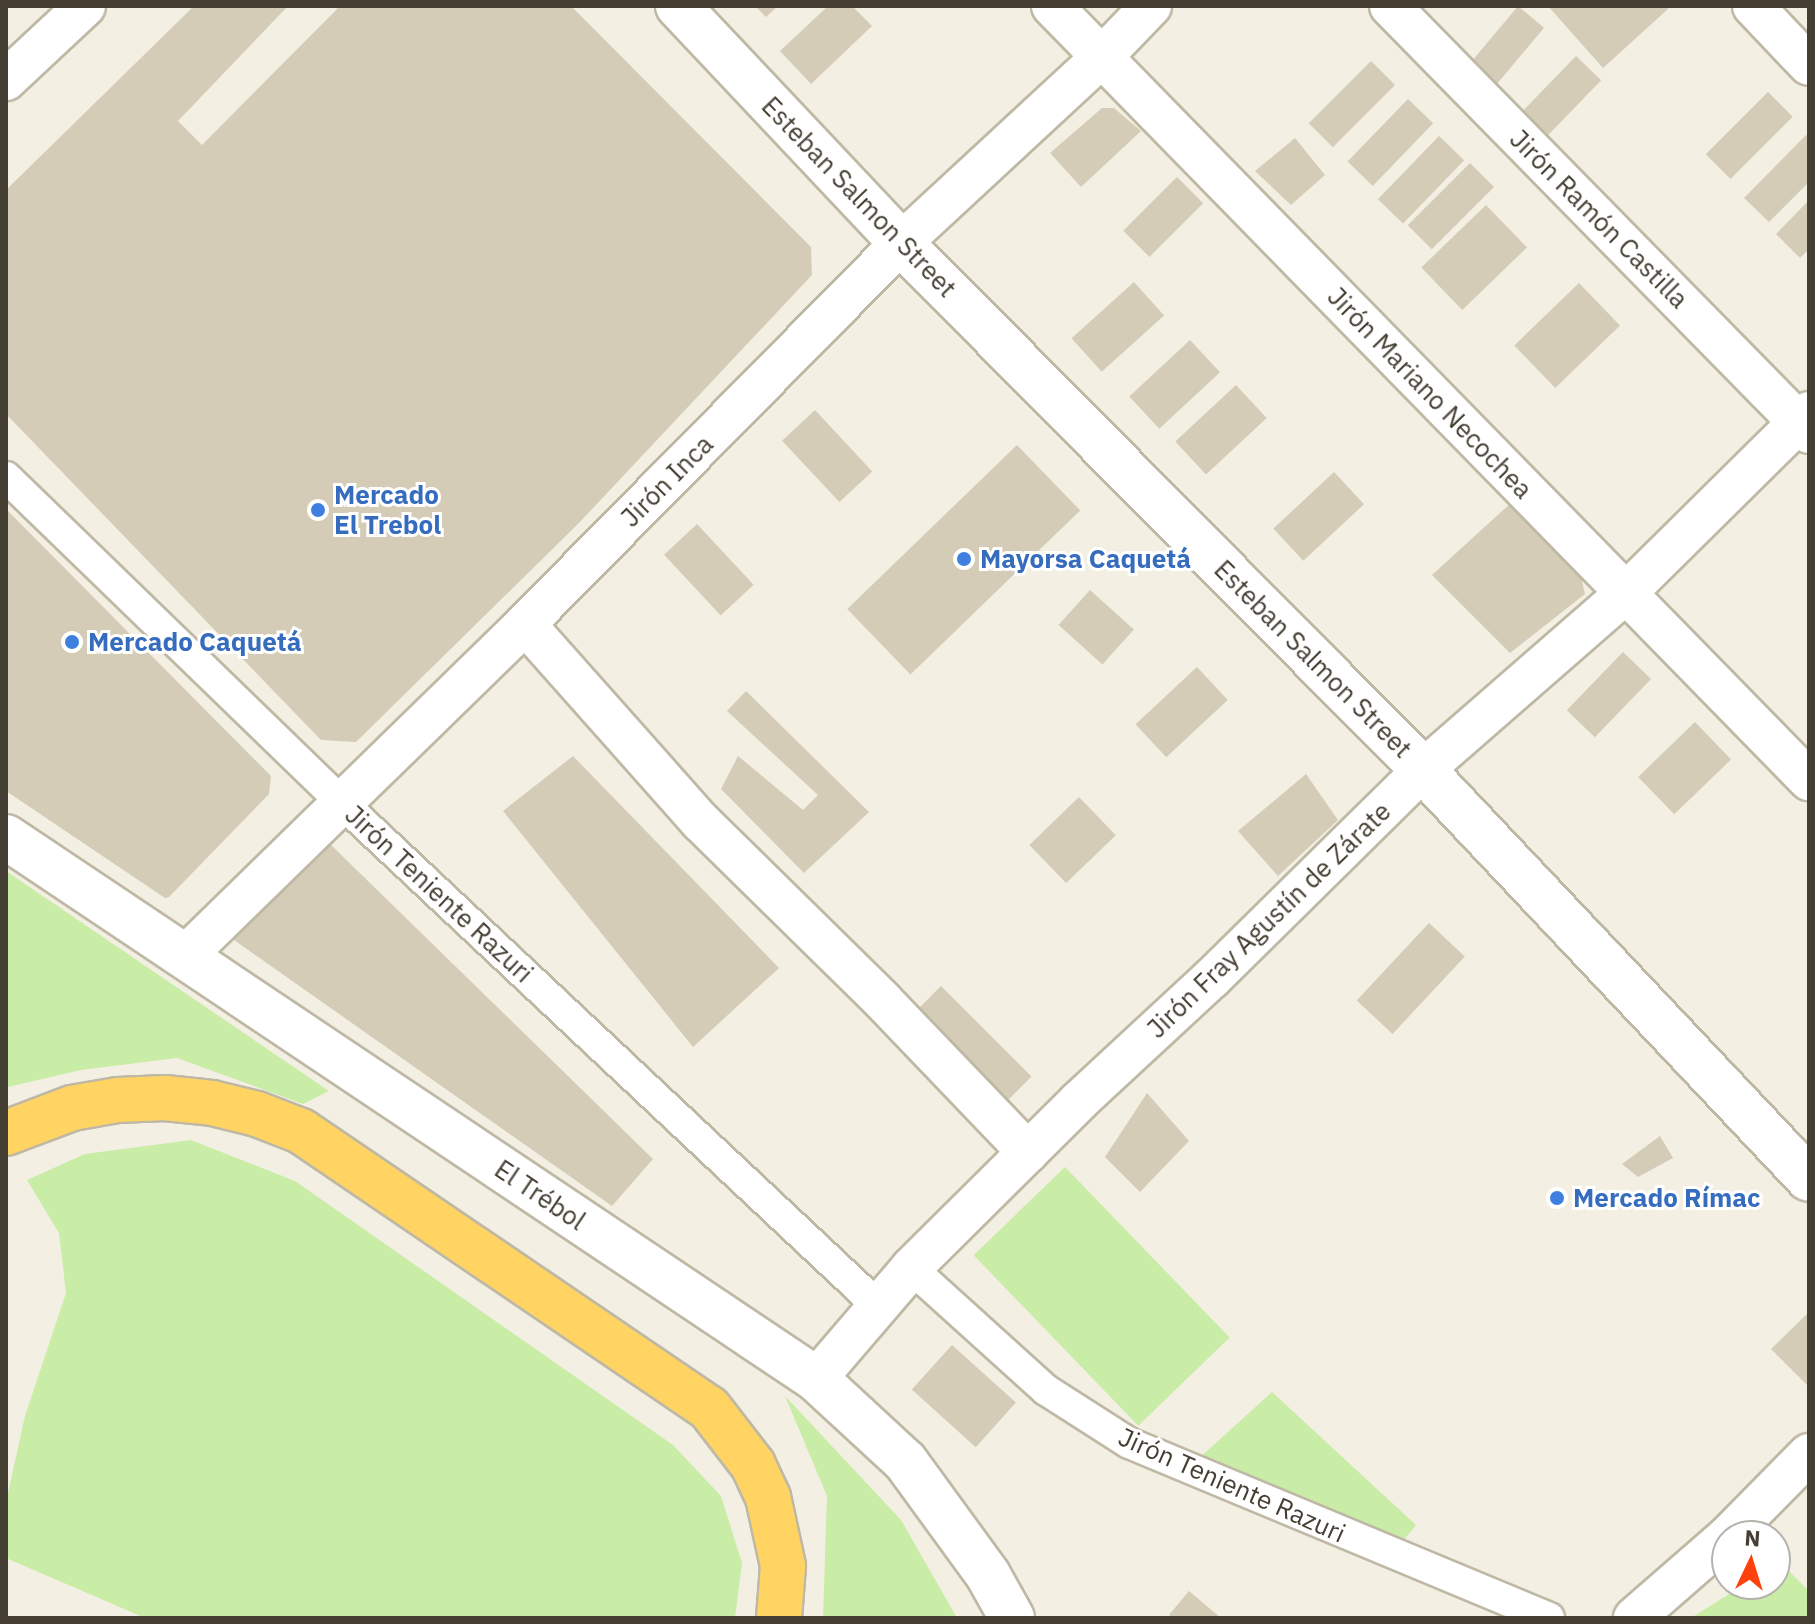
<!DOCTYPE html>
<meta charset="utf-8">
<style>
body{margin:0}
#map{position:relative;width:1815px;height:1624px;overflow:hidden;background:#f3efe3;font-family:"IBM Plex Sans",sans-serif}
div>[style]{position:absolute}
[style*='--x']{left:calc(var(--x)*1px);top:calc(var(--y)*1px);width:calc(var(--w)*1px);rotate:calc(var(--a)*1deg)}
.green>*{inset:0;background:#c9eca7;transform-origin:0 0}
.building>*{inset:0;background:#d5ccb7;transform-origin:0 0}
.roads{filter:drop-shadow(2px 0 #bfb8a5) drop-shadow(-2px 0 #bfb8a5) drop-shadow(0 2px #bfb8a5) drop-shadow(0 -2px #bfb8a5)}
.pedestrian>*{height:30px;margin:-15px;padding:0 15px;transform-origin:15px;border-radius:15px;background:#fff}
.minor>*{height:40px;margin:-20px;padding:0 20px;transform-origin:20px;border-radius:20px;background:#fff}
.tertiary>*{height:44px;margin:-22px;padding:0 22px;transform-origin:22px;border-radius:22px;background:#fff}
.motorway>*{height:44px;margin:-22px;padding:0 22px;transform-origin:22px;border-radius:22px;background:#ffd462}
.dots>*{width:22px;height:22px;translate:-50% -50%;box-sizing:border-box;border:4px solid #fff;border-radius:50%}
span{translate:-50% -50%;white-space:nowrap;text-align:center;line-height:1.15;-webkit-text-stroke:6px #fff;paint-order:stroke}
.street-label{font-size:26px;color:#453f33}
.shop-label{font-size:26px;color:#366cbe;font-weight:700}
.left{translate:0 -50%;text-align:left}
.frame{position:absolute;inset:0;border:8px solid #453f33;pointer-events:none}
.north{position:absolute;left:1711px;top:1520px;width:80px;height:80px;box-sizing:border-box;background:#fff;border:2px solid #b5b2ad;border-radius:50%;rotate:4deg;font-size:22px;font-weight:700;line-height:32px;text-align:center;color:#453f33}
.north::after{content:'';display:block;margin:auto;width:28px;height:36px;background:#ff410e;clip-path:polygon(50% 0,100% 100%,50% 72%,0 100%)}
</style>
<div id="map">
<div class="green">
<div style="clip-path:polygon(6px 871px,329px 1091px,303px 1104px,177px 1058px,81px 1070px,8px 1087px)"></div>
<div style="clip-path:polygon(191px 1140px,295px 1181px,673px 1445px,721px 1496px,742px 1563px,735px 1618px,145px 1618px,6px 1558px,6px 1502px,25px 1416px,66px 1293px,59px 1233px,27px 1180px,85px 1154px)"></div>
<div style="left:1065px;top:1167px;width:237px;height:127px;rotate:46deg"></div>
<div style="clip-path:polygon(1272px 1392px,1416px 1525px,1395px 1551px,1196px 1461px)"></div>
<div style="clip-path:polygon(785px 1396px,901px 1520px,957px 1618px,823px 1618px,827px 1496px)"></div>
<div style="clip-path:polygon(1780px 1562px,1809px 1591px,1809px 1618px,1691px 1618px,1745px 1584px,1775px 1584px,1775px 1565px)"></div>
</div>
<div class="building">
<div style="clip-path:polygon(194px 6px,288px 6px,178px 121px,202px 145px,340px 6px,571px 6px,811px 247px,812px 275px,579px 523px,356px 742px,321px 740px,6px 414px,6px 190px)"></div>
<div style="clip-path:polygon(755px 6px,778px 6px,766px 17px)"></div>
<div style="clip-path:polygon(828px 6px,852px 6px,872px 26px,811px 84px,780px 51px)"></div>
<div style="left:1518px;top:6px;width:34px;height:86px;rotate:40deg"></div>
<div style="clip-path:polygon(1548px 6px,1666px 6px,1668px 9px,1603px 68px)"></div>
<div style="left:1576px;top:56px;width:35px;height:88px;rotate:44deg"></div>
<div style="left:1371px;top:61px;width:34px;height:88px;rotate:45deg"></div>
<div style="left:1768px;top:92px;width:35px;height:88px;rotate:45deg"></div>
<div style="left:1408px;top:99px;width:35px;height:87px;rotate:44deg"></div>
<div style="clip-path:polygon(1102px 108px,1114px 108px,1141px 131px,1081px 187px,1050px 153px)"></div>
<div style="clip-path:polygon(1806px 135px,1809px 138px,1809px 182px,1769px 222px,1744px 198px)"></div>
<div style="left:1439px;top:136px;width:35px;height:88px;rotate:44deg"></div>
<div style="clip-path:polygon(1295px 138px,1325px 175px,1291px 205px,1255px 171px)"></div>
<div style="left:1470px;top:163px;width:34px;height:88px;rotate:45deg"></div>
<div style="left:1177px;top:177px;width:37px;height:76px;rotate:45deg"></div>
<div style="clip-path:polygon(1809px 200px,1809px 249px,1800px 258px,1776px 234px)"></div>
<div style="left:1486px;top:205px;width:59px;height:90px;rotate:46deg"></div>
<div style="left:1134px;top:282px;width:45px;height:84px;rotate:48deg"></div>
<div style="left:1579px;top:283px;width:59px;height:90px;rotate:46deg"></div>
<div style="left:1190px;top:340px;width:44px;height:83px;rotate:47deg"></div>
<div style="left:1236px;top:385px;width:45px;height:83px;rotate:47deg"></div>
<div style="left:815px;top:410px;width:84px;height:45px;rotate:47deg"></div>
<div style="left:1017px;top:445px;width:91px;height:236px;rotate:46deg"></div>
<div style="left:1334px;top:472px;width:44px;height:83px;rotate:47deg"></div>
<div style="clip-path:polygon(1512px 502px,1580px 572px,1585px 594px,1510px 653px,1432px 575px)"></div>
<div style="clip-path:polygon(6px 509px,271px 776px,269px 794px,169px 897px,165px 898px,6px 791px)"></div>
<div style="left:697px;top:524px;width:83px;height:45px;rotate:47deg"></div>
<div style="left:1090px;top:590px;width:59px;height:47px;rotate:42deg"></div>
<div style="left:1623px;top:652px;width:39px;height:81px;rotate:44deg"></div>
<div style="left:1197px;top:667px;width:45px;height:84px;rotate:47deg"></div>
<div style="clip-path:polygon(746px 691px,869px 812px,804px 873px,721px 789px,738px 756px,803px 810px,818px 795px,727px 711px)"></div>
<div style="left:1695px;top:722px;width:52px;height:79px;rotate:46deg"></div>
<div style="clip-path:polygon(573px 756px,779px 968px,693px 1047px,503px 811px)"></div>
<div style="clip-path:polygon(1306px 774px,1338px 820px,1278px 876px,1238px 831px)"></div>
<div style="left:1079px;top:797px;width:53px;height:69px;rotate:46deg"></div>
<div style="clip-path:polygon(329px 843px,653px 1159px,612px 1206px,224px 933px)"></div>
<div style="left:1429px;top:923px;width:49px;height:106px;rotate:43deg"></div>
<div style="left:941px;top:986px;width:128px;height:37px;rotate:45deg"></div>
<div style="clip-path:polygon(1147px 1093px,1189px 1141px,1140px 1192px,1105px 1157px)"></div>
<div style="clip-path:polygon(1660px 1136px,1673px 1158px,1638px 1177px,1622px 1164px)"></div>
<div style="clip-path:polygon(1809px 1312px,1809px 1387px,1771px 1349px)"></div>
<div style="left:952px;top:1345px;width:86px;height:60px;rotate:42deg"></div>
<div style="clip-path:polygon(1189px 1591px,1221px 1618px,1173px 1618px,1169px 1615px)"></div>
</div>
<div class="roads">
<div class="pedestrian">
<div style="--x:6;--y:477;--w:467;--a:44.1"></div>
<div style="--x:341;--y:802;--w:735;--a:43.18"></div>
<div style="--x:911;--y:1268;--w:182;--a:42.1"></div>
<div style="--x:1046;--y:1390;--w:98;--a:32.6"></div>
<div style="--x:1129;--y:1443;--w:455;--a:22.6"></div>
</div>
<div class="minor">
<div style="--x:1052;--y:6;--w:1083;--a:45.64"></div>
<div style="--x:1390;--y:6;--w:598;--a:45.54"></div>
<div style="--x:1753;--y:6;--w:81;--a:46.5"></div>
<div style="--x:6;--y:80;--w:108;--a:-43.1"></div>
<div style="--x:525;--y:624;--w:265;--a:48.4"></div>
<div style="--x:701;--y:822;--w:254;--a:44.5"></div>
<div style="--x:882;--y:1000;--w:211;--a:46.2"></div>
<div style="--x:184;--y:957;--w:477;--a:-44.3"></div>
<div style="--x:525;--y:624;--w:535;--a:-45.38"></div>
<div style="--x:901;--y:243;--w:272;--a:-42.8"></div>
<div style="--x:1101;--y:58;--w:72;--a:-46.1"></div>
<div style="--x:816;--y:1379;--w:146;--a:-49.4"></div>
<div style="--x:911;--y:1268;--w:237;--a:-44.8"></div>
<div style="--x:1079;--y:1101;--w:181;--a:-42.8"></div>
<div style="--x:1212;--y:978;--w:296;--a:-44.6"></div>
<div style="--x:1423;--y:770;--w:269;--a:-41.1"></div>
<div style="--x:1626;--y:593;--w:257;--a:-44.7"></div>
<div style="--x:1728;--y:1536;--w:115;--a:-45.4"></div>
<div style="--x:1634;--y:1618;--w:123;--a:-41.1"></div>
</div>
<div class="tertiary">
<div style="--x:678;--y:6;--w:325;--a:46.7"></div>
<div style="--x:901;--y:243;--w:742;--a:45.27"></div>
<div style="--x:1423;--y:770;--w:562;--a:46.66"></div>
<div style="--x:6;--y:837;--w:975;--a:33.79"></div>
<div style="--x:816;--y:1379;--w:121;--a:42.7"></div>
<div style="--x:905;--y:1461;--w:141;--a:53.9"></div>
<div style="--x:988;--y:1575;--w:49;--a:60.8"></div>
</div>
<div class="motorway">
<div style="--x:6;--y:1133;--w:71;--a:-20.7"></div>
<div style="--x:72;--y:1108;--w:47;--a:-9.9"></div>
<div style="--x:118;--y:1100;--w:47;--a:-2.4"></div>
<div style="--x:165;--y:1098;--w:47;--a:6.1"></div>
<div style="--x:212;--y:1103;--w:46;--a:13.7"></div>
<div style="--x:257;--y:1114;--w:47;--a:21.1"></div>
<div style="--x:301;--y:1131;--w:493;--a:34.2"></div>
<div style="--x:709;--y:1408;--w:72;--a:52.3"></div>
<div style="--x:753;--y:1465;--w:35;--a:65"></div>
<div style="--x:768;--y:1497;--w:71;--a:77.7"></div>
<div style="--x:783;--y:1566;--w:52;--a:94.4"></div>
</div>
</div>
<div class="dots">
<div style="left:318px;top:510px;background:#3f7fe0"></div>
<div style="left:964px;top:559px;background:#3f7fe0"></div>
<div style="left:72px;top:642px;background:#3f7fe0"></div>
<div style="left:1557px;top:1198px;background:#3f7fe0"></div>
</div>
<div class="street-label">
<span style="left:859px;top:197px;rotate:46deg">Esteban Salmon Street</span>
<span style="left:1599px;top:219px;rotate:45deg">Jirón Ramón Castilla</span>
<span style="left:1430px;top:393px;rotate:46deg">Jirón Mariano Necochea</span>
<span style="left:667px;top:481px;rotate:-45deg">Jirón Inca</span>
<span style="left:1313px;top:659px;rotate:45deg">Esteban Salmon Street</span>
<span style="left:439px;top:894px;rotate:43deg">Jirón Teniente Razuri</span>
<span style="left:1269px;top:920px;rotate:-44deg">Jirón Fray Agustín de Zárate</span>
<span style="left:540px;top:1195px;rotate:34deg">El Trébol</span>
<span style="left:1232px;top:1485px;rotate:24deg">Jirón Teniente Razuri</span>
</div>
<div class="shop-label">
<span class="left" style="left:334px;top:510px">Mercado<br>El Trebol</span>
<span class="left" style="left:980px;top:559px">Mayorsa Caquetá</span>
<span class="left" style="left:88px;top:642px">Mercado Caquetá</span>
<span class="left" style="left:1573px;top:1198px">Mercado Rímac</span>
</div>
<div class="frame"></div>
<div class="north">N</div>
</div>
